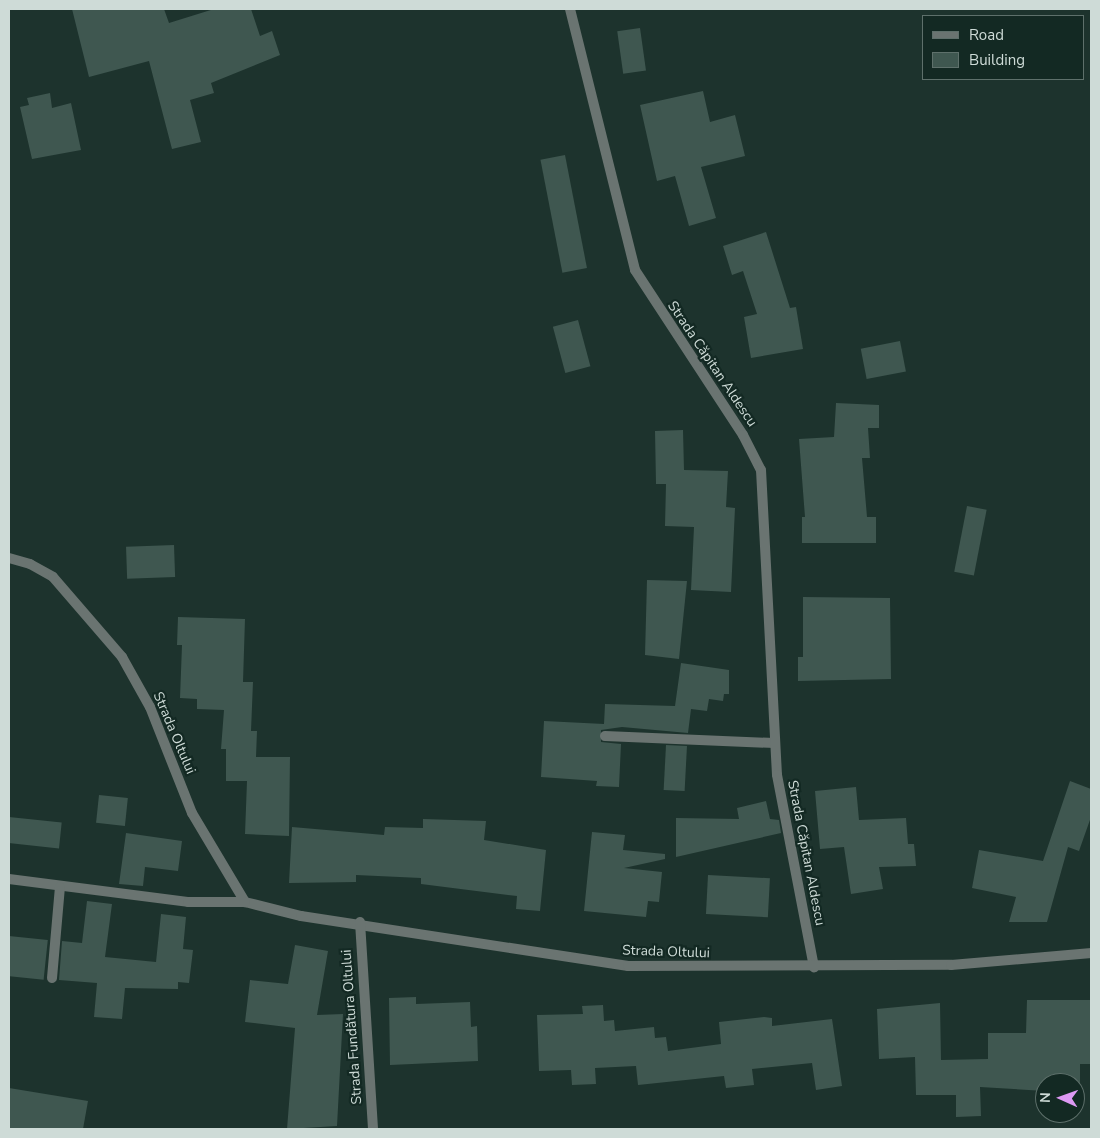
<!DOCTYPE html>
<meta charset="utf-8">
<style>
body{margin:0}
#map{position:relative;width:1100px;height:1138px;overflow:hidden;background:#1d332d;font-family:"Nunito Sans",sans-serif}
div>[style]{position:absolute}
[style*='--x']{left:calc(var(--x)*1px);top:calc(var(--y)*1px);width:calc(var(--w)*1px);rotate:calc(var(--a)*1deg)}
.building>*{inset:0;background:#3f5750;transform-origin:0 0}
.lane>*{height:10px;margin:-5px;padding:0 5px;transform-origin:5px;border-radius:5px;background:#6a7471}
.street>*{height:10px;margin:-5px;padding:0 5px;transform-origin:5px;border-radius:5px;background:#6a7471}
span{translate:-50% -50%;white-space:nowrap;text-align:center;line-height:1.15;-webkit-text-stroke:4.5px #132923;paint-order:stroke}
.street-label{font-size:14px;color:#cedbd7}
.frame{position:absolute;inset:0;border:10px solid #cedbd7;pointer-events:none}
.legend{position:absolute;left:922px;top:15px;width:162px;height:65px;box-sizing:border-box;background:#132923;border:1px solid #5e706b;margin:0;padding:6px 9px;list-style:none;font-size:15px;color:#cedbd7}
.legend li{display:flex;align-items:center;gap:10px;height:25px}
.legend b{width:25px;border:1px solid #5e706b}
.north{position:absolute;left:1035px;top:1073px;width:50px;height:50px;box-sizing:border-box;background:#132923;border:1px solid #5e706b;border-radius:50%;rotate:272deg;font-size:14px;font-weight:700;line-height:20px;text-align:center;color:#cedbd7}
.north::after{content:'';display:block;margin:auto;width:18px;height:22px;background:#dd99f3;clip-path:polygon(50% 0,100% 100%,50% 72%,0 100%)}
</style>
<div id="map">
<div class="building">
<div style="clip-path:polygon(72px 9px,164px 9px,169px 23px,214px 9px,251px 9px,260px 36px,272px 31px,280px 55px,211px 83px,214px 93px,190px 100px,201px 142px,172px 149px,149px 61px,89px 77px)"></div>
<div style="left:640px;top:28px;width:43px;height:23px;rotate:82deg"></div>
<div style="clip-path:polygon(703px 91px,710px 122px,735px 115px,745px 156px,701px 167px,716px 218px,689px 226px,675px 176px,657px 181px,640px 105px)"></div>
<div style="clip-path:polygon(50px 93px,52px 108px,71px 103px,81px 150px,32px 159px,20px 107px,29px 105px,27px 98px)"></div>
<div style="left:565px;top:155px;width:115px;height:25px;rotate:79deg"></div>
<div style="clip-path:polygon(766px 232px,790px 308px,796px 307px,803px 349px,751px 358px,744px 317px,757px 314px,743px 271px,732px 275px,723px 246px)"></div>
<div style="left:578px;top:320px;width:48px;height:26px;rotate:75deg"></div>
<div style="left:900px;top:341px;width:31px;height:40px;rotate:79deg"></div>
<div style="clip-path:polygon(836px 403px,879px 405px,879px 428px,868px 428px,870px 458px,862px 458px,867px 517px,876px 517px,876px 543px,802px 543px,802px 517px,805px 517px,799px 439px,834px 437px)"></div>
<div style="clip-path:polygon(683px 430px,684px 470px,728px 471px,726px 507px,735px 508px,731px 592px,691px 590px,694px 527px,665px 526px,666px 484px,656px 484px,655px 431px)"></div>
<div style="left:967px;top:506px;width:20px;height:67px;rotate:11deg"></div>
<div style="left:174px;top:545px;width:32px;height:48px;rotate:88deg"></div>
<div style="clip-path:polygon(647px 580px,687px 581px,679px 659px,645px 655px)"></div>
<div style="clip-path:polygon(803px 597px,890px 598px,891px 679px,798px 681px,798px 657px,803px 657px)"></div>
<div style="clip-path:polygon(178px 617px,245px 619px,243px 682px,253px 682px,251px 731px,257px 731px,256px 757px,290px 757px,289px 836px,245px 834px,247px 781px,226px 781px,226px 749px,221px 749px,224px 710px,197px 709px,197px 699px,180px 698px,182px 645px,177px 645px)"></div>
<div style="clip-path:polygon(681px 663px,729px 670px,729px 694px,724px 694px,723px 701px,709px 699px,707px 711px,691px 709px,688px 733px,622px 727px,601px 730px,601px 742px,621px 744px,619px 787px,596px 786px,597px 781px,541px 777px,544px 721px,604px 724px,605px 704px,675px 706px)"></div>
<div style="left:666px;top:745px;width:21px;height:45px;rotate:3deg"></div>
<div style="clip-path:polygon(1070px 781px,1091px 789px,1091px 817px,1079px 851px,1068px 847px,1047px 922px,1009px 922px,1016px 897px,972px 888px,979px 850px,1043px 861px)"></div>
<div style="clip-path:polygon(856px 787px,859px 820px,906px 818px,908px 844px,914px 844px,916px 866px,879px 867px,883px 889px,851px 894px,844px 847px,820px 849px,815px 791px)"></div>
<div style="left:99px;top:795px;width:29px;height:28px;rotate:6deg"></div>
<div style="clip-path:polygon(766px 801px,770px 819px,779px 820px,781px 833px,676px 857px,676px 818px,739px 819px,737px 808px)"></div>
<div style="left:9px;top:817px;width:53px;height:26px;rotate:6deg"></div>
<div style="clip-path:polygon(423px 819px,486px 821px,484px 840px,546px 850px,540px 911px,516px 909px,517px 896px,421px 884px,421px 878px,356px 875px,356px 882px,289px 883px,292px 827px,384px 835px,385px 827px,423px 828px)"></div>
<div style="clip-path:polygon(592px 832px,625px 835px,623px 850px,665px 854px,665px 859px,624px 868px,662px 872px,659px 902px,648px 901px,646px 917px,584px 911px)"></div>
<div style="clip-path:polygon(126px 833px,182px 841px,178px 871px,145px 867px,143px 886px,119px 884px)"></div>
<div style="left:708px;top:875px;width:62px;height:39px;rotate:3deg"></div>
<div style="clip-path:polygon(87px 901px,112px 904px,105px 957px,156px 962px,161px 914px,186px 917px,183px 949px,193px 950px,189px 983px,178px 982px,178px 989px,125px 988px,122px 1019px,94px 1017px,97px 983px,59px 980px,62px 941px,82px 943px)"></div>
<div style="left:9px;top:936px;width:39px;height:40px;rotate:6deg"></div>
<div style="clip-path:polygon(295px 945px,328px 951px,317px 1015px,343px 1014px,337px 1126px,287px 1129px,295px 1028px,245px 1022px,250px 980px,288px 984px)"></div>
<div style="clip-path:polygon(416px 997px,416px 1004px,470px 1002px,471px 1027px,477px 1026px,478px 1061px,390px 1065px,389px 998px)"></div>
<div style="clip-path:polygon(1027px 1000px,1091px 1000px,1091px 1064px,1080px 1064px,1080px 1091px,1075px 1091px,1075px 1083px,1045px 1083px,1045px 1091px,980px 1087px,981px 1116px,956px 1117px,956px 1095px,916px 1095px,915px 1057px,879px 1059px,877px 1009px,940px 1003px,941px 1060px,988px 1059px,988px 1033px,1026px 1033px)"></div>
<div style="clip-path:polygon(603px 1005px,604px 1021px,614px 1020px,615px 1031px,654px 1027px,655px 1038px,666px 1037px,668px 1051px,721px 1044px,719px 1022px,764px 1017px,772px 1018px,772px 1026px,832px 1019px,842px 1086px,816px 1090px,812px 1063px,752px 1069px,754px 1085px,726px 1088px,724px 1076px,638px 1085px,636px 1066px,595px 1068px,596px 1084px,572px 1085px,571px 1070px,539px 1071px,537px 1015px,583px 1014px,582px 1006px)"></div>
<div style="clip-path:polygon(9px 1088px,88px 1101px,83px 1129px,9px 1129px)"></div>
</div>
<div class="lane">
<div style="--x:605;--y:736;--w:170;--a:2.4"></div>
</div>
<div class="street">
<div style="--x:570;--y:9;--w:269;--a:76"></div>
<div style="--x:635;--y:270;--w:197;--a:56.8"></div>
<div style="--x:743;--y:435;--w:39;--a:63"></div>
<div style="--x:761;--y:470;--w:305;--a:87"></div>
<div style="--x:777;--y:775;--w:196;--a:79.1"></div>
<div style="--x:9;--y:558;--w:22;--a:16"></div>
<div style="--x:30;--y:564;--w:26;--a:29"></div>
<div style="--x:53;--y:577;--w:106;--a:49.2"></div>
<div style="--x:122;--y:657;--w:57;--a:60.8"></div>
<div style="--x:150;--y:707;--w:114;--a:68.4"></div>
<div style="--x:192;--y:813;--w:104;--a:59.2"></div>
<div style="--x:245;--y:902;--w:58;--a:14"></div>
<div style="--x:301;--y:916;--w:331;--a:8.7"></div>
<div style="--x:628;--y:966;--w:323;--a:-0.2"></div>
<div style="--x:951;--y:965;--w:141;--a:-4.9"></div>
<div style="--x:9;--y:879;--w:180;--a:7.3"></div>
<div style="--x:188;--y:902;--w:57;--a:0"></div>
<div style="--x:360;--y:922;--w:207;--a:86.4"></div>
<div style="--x:52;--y:978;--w:91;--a:-85"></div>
</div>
<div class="street-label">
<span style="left:712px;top:364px;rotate:56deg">Strada Căpitan Aldescu</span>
<span style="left:174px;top:733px;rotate:67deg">Strada Oltului</span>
<span style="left:806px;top:853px;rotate:79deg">Strada Căpitan Aldescu</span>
<span style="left:666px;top:952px;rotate:2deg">Strada Oltului</span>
<span style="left:352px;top:1027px;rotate:-94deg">Strada Fundătura Oltului</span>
</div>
<div class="frame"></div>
<ul class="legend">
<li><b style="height:6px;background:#6a7471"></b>Road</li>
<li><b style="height:14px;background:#3f5750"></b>Building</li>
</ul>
<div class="north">N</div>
</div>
